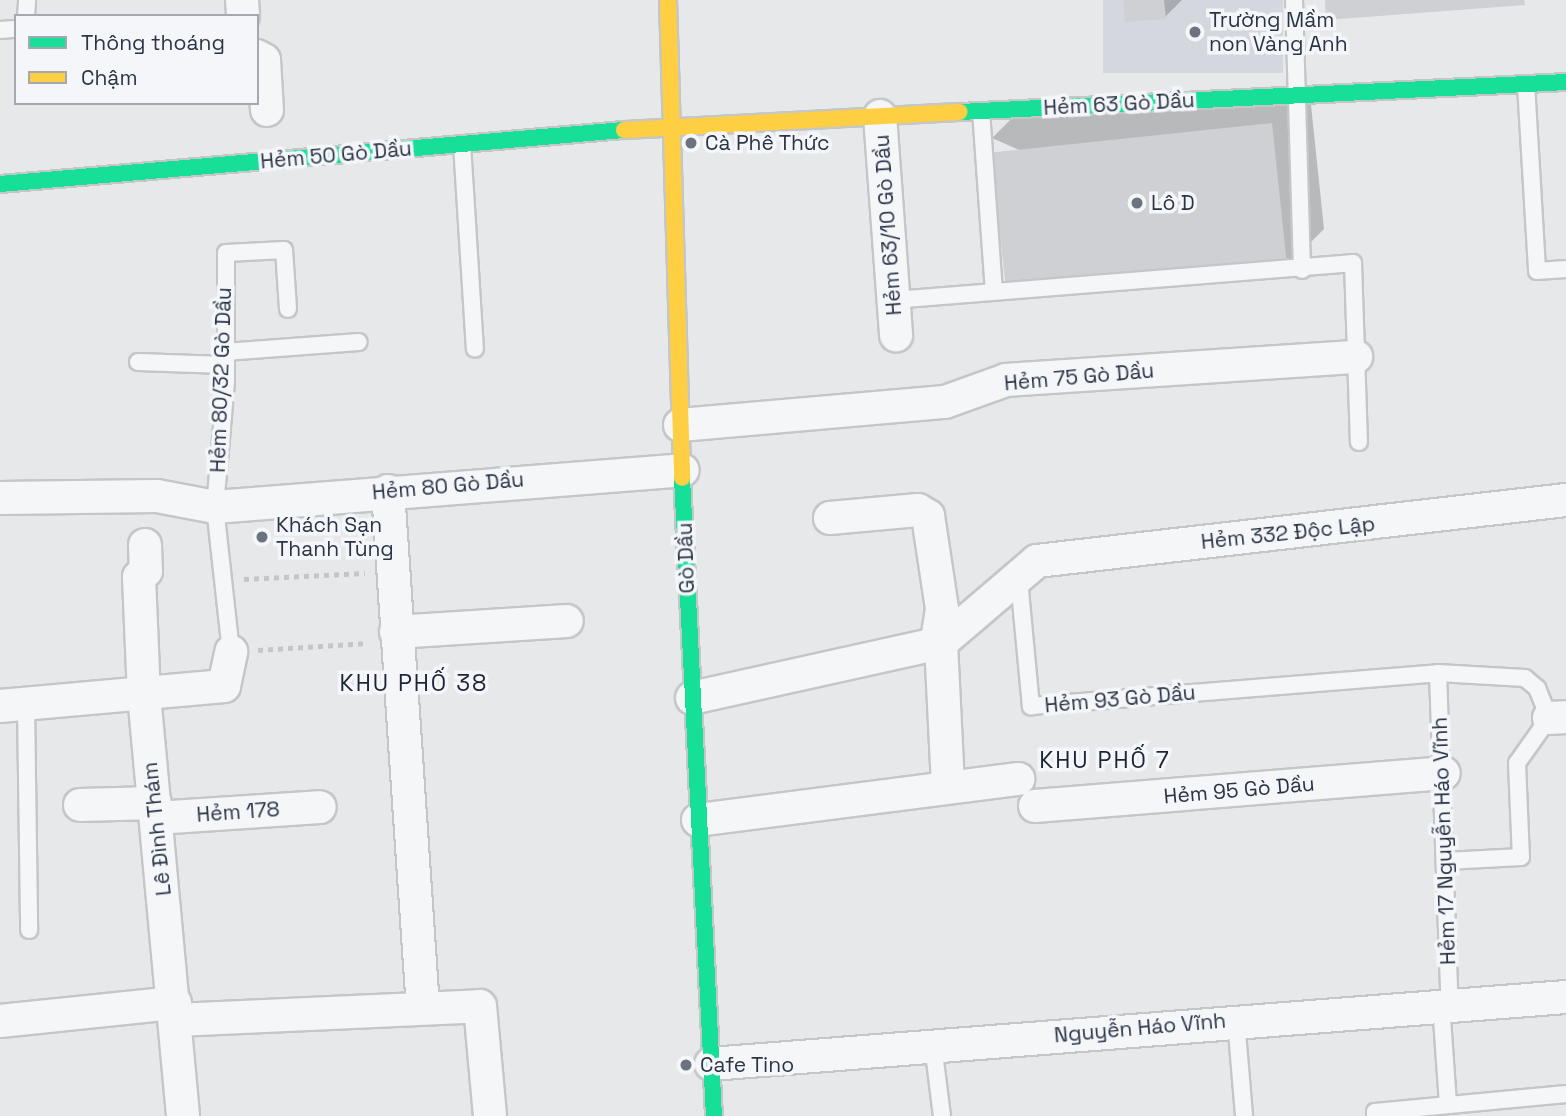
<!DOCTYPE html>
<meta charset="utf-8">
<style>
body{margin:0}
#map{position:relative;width:1566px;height:1116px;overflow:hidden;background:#e6e8ea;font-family:"Space Grotesk",sans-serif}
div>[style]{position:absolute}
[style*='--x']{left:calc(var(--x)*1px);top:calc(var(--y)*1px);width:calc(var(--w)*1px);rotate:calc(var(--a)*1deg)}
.built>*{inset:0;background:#d4d7dd;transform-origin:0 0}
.shadow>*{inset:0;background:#0003}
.building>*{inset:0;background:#ced0d3;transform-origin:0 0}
.path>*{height:4.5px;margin-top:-2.25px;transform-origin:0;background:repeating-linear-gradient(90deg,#c5c6ca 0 5px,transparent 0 10px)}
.roads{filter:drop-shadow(2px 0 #c4c6c8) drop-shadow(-2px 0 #c4c6c8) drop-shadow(0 2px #c4c6c8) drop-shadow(0 -2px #c4c6c8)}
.lane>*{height:16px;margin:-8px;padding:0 8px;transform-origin:8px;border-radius:8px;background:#f5f6f7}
.street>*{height:32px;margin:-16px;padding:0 16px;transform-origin:16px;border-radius:16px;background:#f5f6f7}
.fast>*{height:16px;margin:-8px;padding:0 8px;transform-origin:8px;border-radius:8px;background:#16e098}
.slow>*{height:16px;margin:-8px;padding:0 8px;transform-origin:8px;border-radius:8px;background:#ffcf43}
.dots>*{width:19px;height:19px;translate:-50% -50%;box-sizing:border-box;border:4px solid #f4f6f9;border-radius:50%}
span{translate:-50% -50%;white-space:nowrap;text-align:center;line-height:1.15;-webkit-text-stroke:7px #f4f6f9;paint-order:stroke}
.poi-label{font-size:21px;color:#2b3445}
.left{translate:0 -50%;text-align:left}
.street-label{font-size:21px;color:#2b3445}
.neighbourhood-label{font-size:23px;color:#1d2536;letter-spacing:2px}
.legend{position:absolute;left:14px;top:14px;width:245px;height:91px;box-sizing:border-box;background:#f4f6f9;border:2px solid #a4a8b1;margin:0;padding:9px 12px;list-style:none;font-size:21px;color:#2b3445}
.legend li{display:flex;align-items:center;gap:14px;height:35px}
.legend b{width:35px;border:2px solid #a4a8b1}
</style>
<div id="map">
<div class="built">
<div style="left:1103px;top:0;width:180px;height:73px"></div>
</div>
<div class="shadow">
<div style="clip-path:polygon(1125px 0,1182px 0,1165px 17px)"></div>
<div style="clip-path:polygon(1309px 86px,1324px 229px,1286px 267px,992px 138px,1029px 101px)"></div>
</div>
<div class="building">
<div style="clip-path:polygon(1123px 0,1164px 0,1166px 19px,1125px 22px)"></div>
<div style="clip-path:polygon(1325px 0,1524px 0,1525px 5px,1326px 20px)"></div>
<div style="left:1272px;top:123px;width:146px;height:282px;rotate:84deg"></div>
</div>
<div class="path">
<div style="--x:244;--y:579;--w:121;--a:-2.8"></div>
<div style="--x:258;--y:650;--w:110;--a:-3.6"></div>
</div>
<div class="roads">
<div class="lane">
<div style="--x:1294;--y:0;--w:270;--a:88.3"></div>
<div style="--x:26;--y:16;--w:16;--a:-86"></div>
<div style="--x:0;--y:30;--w:16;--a:-4"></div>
<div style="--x:1526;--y:84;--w:187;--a:86.6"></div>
<div style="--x:1537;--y:271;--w:29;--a:-4"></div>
<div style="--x:981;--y:111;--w:181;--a:85.9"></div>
<div style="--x:462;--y:144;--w:205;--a:86.4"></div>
<div style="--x:894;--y:300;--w:460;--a:-4.6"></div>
<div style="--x:1353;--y:263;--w:179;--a:88.1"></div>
<div style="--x:225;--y:352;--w:134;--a:-4.3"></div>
<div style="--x:138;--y:362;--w:87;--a:2"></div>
<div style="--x:1019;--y:580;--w:127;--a:84.6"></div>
<div style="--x:1031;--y:706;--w:408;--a:-4.6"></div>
<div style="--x:1438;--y:673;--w:87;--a:3.3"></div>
<div style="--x:1525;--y:678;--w:16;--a:40"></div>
<div style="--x:1537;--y:688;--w:32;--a:68"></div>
<div style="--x:1549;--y:718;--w:55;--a:125.4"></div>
<div style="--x:1517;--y:763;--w:94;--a:87.6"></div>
<div style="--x:1521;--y:857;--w:75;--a:176.9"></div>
<div style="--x:231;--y:652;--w:146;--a:-96.3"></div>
<div style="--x:215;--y:507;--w:126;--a:-85"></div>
<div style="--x:226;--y:381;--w:128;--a:-90"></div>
<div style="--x:226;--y:253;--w:58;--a:-3"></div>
<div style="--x:284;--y:250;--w:59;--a:86.1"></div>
<div style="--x:1438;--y:673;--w:336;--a:88"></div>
<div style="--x:26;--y:704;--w:226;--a:89.2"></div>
<div style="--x:1441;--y:1004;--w:100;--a:86"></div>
<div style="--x:1236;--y:1020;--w:96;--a:85.2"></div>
<div style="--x:933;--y:1045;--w:72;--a:82.8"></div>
<div style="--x:1375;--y:1116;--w:4;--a:-90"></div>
<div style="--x:1375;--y:1112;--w:192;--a:-5.4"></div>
</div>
<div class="street">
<div style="--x:242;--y:0;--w:16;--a:86"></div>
<div style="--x:257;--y:56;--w:8;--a:30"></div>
<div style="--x:264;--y:60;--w:50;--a:86.6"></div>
<div style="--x:880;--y:116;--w:220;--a:85.8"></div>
<div style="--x:680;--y:425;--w:266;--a:-5"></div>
<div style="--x:945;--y:402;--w:65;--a:-19.8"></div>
<div style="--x:1006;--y:380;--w:351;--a:-3.8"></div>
<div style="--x:388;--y:491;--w:518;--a:86.13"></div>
<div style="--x:0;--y:498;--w:157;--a:-0.7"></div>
<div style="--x:157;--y:496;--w:59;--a:10.7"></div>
<div style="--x:215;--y:507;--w:469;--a:-4.5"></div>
<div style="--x:830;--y:518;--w:88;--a:-5.2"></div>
<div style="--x:918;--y:510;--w:12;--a:31"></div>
<div style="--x:928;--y:516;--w:94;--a:81.4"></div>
<div style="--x:942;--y:609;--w:36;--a:99"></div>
<div style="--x:145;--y:545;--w:26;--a:88"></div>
<div style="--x:146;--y:571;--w:9;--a:139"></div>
<div style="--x:139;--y:577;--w:118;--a:87.6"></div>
<div style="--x:144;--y:695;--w:423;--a:84.7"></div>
<div style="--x:396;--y:632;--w:171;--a:-3.7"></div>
<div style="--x:941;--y:643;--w:142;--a:87.2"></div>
<div style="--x:692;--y:698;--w:255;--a:-12.5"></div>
<div style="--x:941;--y:643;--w:126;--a:-40.5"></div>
<div style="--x:1037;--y:561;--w:533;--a:-6.58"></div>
<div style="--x:0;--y:706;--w:225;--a:-5.1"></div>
<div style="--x:224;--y:686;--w:35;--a:-78"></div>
<div style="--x:1549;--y:718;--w:17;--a:-3"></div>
<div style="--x:80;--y:805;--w:75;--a:-1.5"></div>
<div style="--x:1035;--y:806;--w:410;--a:-4.6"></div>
<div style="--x:156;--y:818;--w:164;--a:-3.8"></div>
<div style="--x:698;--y:820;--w:323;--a:-7.3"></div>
<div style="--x:176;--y:1020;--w:304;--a:-2.6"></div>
<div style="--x:480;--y:1006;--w:110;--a:84.8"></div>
<div style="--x:0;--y:1021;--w:176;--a:-5.9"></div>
<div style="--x:711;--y:1064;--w:858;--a:-4.48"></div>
</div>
<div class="fast">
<div style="--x:960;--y:112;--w:607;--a:-2.83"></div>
<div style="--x:0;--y:184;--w:626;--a:-4.95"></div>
<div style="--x:682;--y:478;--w:639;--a:87.13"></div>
</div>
<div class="slow">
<div style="--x:668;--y:0;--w:478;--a:88.3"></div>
<div style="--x:624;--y:130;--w:336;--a:-3.1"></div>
</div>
</div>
<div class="dots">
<div style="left:1195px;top:32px;background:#6c737f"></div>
<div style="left:691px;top:143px;background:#6c737f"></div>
<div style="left:1137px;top:203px;background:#6c737f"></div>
<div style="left:262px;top:537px;background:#6c737f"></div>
<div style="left:686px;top:1065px;background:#6c737f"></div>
</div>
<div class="poi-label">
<span class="left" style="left:1209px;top:32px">Trường Mầm<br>non Vàng Anh</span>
<span class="left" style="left:705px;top:143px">Cà Phê Thức</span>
<span class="left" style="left:1151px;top:203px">Lô D</span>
<span class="left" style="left:276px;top:537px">Khách Sạn<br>Thanh Tùng</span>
<span class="left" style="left:700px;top:1065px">Cafe Tino</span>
</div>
<div class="street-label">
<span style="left:1119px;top:104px;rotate:-3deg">Hẻm 63 Gò Dầu</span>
<span style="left:336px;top:155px;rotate:-5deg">Hẻm 50 Gò Dầu</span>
<span style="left:888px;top:225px;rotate:-94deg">Hẻm 63/10 Gò Dầu</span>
<span style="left:1079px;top:377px;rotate:-5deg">Hẻm 75 Gò Dầu</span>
<span style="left:221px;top:380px;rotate:-88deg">Hẻm 80/32 Gò Dầu</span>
<span style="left:448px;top:486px;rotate:-5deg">Hẻm 80 Gò Dầu</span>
<span style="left:1288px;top:533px;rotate:-6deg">Hẻm 332 Độc Lập</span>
<span style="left:686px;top:558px;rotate:-92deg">Gò Dầu</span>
<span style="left:1120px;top:699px;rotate:-5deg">Hẻm 93 Gò Dầu</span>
<span style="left:1239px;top:790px;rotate:-5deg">Hẻm 95 Gò Dầu</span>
<span style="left:238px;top:812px;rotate:-4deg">Hẻm 178</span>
<span style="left:157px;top:829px;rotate:-96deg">Lê Đình Thám</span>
<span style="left:1444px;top:841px;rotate:-92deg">Hẻm 17 Nguyễn Háo Vĩnh</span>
<span style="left:1140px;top:1028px;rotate:-5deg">Nguyễn Háo Vĩnh</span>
</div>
<div class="neighbourhood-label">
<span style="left:414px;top:683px">KHU PHỐ 38</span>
<span style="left:1105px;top:760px">KHU PHỐ 7</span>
</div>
<ul class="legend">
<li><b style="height:9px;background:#16e098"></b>Thông thoáng</li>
<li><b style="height:9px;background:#ffcf43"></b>Chậm</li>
</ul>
</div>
